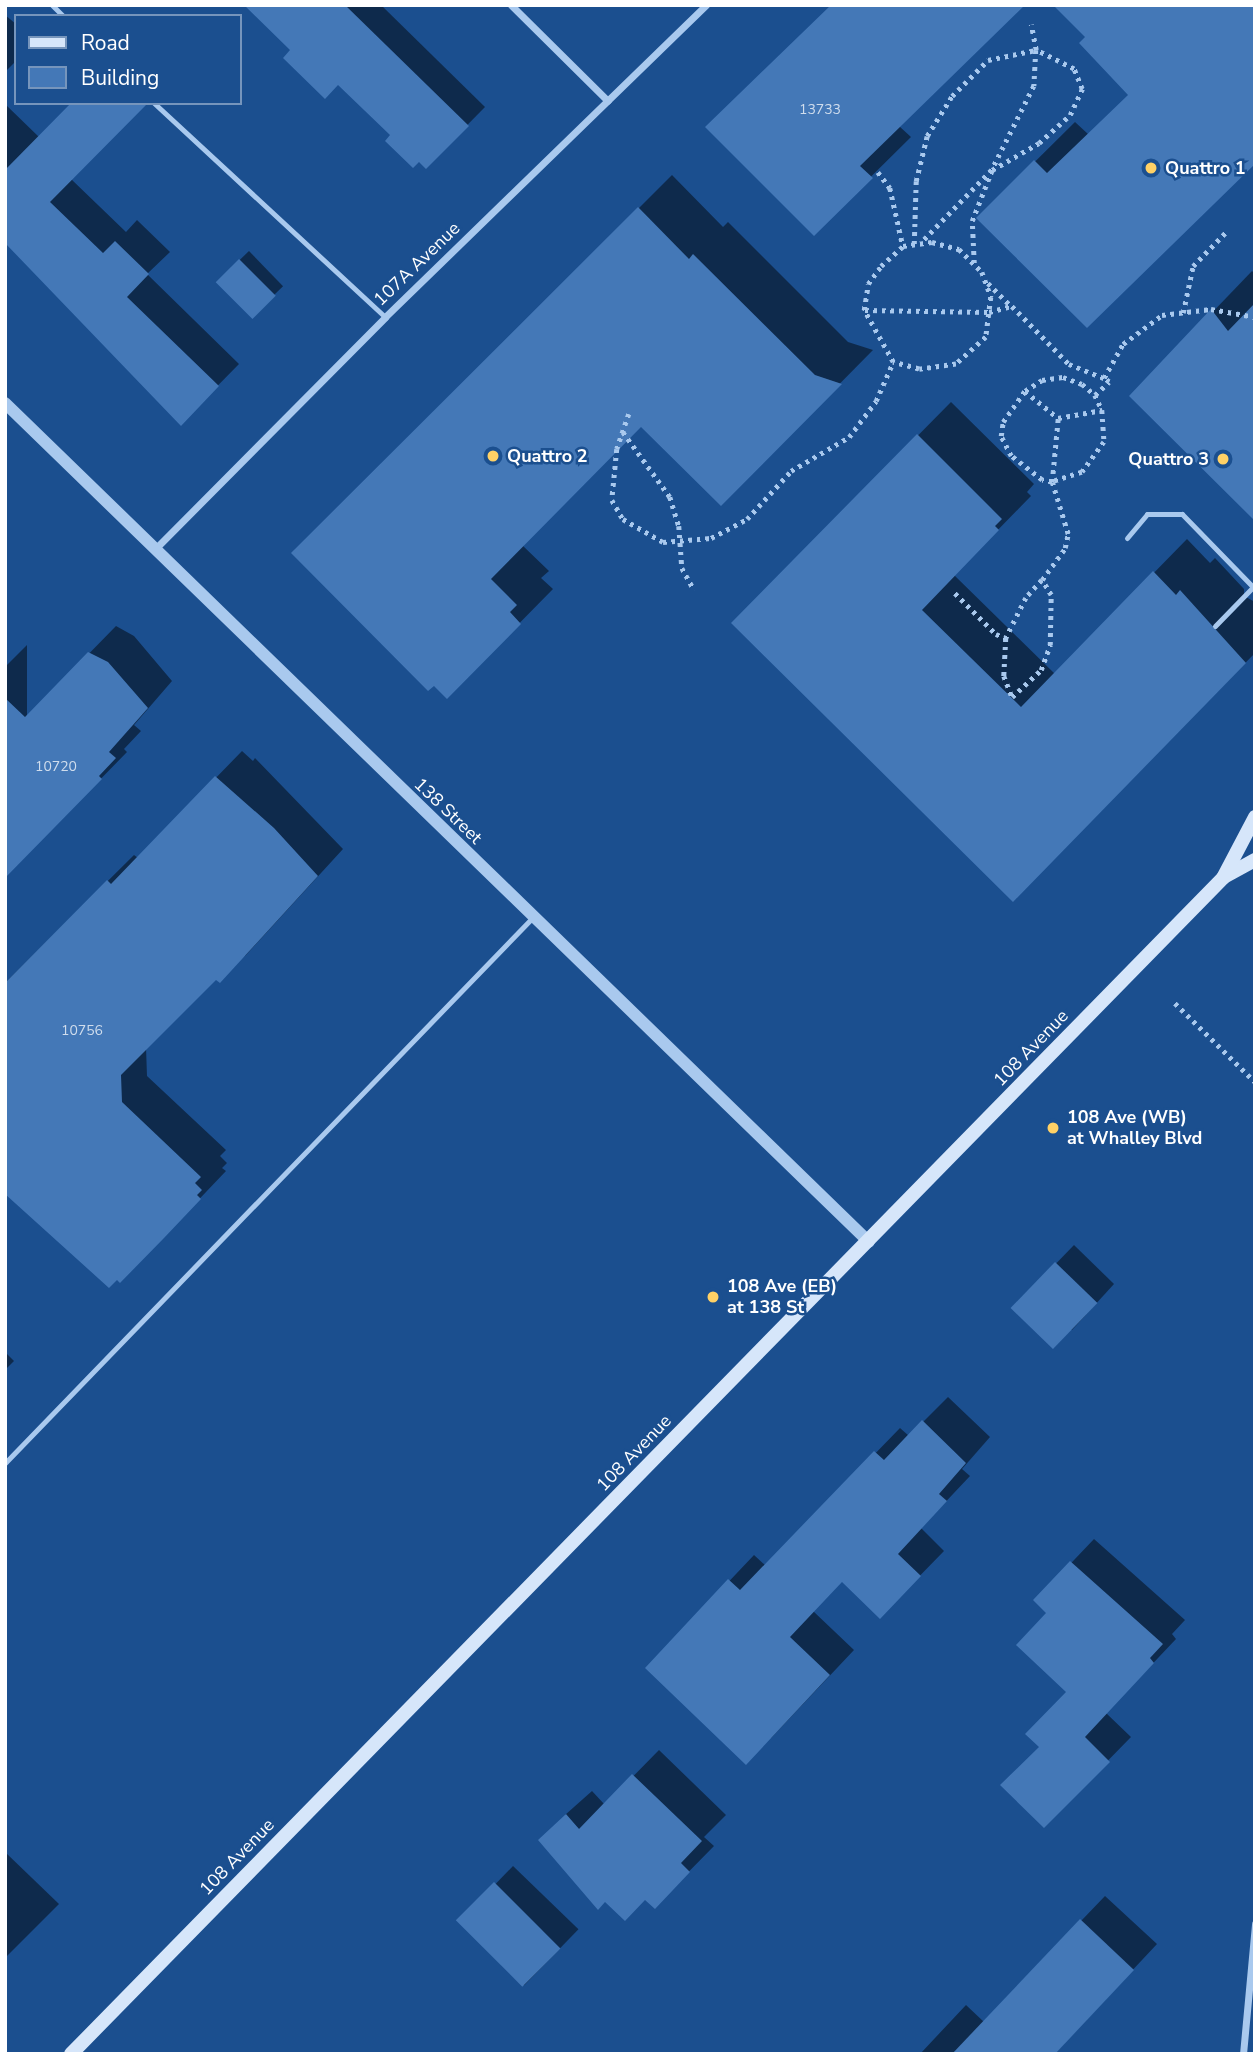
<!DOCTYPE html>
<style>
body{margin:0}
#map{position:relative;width:1260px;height:2059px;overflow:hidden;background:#1b4f8f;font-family:"Nunito Sans",sans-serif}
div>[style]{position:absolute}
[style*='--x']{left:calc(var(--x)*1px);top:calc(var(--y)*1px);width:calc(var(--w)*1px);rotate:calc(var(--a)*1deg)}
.shadow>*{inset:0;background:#0007;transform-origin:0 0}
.building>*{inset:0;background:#4478b7;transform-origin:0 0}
.path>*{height:4.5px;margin-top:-2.25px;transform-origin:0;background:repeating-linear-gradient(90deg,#a9c9ee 0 3.5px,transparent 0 8.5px)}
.service>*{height:5px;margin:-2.5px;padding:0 2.5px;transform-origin:2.5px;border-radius:2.5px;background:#a9c9ee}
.minor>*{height:7px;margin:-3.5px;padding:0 3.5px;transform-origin:3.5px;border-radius:3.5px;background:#a9c9ee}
.tertiary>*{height:12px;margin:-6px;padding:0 6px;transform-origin:6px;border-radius:6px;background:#a9c9ee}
.secondary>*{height:14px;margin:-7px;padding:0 7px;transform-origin:7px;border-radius:7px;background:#d6e6fa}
.dots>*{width:19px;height:19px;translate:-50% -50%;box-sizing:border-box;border:4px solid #1b4f8f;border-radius:50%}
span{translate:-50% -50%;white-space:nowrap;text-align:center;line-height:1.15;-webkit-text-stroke:5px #1b4f8f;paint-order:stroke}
.number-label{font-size:14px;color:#d0dded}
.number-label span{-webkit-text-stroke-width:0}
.poi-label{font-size:18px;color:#fff;font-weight:700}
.left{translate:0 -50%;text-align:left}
.right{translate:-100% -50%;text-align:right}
.street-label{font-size:18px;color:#fff}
.frame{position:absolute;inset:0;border:7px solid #fff;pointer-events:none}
.legend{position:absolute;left:14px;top:14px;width:228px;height:91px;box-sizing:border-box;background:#1b4f8f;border:2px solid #7695bc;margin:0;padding:9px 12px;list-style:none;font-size:21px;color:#fff}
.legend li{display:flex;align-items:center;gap:14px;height:35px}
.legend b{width:35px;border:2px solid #7695bc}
</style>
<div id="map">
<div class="shadow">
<div style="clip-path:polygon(266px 5px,381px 5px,485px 107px,426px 167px)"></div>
<div style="clip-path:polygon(832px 5px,899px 126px,911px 137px,814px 233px)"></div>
<div style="clip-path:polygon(5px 15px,16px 24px,16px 61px,5px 72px)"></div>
<div style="clip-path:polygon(5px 104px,40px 138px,71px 179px,126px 232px,137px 220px,170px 252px,147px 274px,239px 364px,181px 423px,5px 240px)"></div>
<div style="clip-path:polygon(1075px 122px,1088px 134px,1255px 161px,978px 218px)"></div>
<div style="clip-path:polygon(672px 175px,723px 227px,728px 222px,848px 342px,873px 350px,721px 504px,642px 424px,522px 545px,549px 571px,541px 578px,553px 589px,447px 697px,294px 553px)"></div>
<div style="left:249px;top:251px;width:49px;height:43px;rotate:46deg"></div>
<div style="clip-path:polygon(1252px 271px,1255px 274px,1255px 518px,1132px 396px)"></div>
<div style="clip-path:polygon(951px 402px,1034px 484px,1027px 492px,1031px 496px,954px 575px,1055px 674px,1187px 539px,1210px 563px,1215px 558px,1244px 589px,1244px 596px,1255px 602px,1255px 653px,1047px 866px,733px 623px)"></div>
<div style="clip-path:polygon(116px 626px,134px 636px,172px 681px,134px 725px,141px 731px,124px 749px,127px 752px,5px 877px,5px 667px,27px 645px,27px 717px)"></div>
<div style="clip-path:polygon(242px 751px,253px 761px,255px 758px,343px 849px,246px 955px,216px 978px,146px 1047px,147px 1076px,226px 1150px,220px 1156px,227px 1163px,222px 1168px,226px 1171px,146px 1255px,5px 983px,134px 855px,138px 858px)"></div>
<div style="clip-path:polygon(1074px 1245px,1114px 1284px,1072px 1330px,1013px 1308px)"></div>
<div style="clip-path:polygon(5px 1352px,14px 1361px,5px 1370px)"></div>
<div style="clip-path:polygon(948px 1397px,990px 1437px,962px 1469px,970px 1476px,921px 1528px,944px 1551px,904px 1592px,843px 1580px,813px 1611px,854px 1650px,771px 1738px,647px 1668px,754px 1555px,766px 1566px,900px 1428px,909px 1436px)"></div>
<div style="clip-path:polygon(1094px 1539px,1185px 1620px,1172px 1634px,1176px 1639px,1106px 1713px,1131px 1737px,1044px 1826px,1041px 1747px,1068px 1692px,1049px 1612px,1036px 1600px)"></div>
<div style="clip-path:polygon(659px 1750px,726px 1815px,704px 1837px,714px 1846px,655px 1906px,565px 1815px,592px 1791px,605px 1805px)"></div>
<div style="clip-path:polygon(5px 1852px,59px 1904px,5px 1958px)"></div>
<div style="left:513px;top:1866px;width:91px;height:78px;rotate:44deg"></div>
<div style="clip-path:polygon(1105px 1896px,1157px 1944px,1054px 2054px,920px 2054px,966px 2005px,984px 2022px)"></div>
</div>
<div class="building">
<div style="clip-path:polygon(244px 5px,345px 5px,469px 126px,426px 169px,419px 162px,413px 168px,385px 141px,390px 135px,338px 85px,325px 99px,283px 58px,290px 50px)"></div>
<div style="clip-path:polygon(831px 5px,1025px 5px,860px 166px,873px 178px,814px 236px,705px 127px)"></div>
<div style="clip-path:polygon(1053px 5px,1255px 5px,1255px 164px,1087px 328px,976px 218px,1034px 160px,1047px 173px,1128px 95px,1079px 43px,1085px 37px)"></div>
<div style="clip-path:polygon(71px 103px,148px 103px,50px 202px,103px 253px,115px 241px,149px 274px,127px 297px,219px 386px,181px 426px,5px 243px,5px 170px)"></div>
<div style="clip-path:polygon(638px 207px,689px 259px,693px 254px,815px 375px,842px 384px,721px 506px,641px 427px,491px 579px,517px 605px,510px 612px,521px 624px,447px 699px,434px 686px,428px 691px,291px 553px)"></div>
<div style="left:239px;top:259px;width:52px;height:33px;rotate:45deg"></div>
<div style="clip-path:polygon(1255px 303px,1255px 521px,1129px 396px,1211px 309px,1228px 331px)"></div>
<div style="clip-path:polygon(917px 434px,1002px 519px,995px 526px,999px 530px,922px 610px,1021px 707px,1153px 571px,1176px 595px,1180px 590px,1246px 663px,1013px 902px,731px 623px)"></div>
<div style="clip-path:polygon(88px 652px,108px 662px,148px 708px,109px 752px,116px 758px,99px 776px,102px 779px,5px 878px,5px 698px,25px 717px)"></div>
<div style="clip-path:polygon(215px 776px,274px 828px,318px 876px,220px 983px,216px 980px,121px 1075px,122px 1102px,201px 1177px,195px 1183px,202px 1190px,197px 1195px,201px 1199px,164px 1238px,120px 1283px,117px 1280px,109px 1288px,5px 1194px,5px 983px,107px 880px,111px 884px)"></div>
<div style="left:1055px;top:1262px;width:59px;height:64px;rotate:44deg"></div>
<div style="clip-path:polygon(922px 1420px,966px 1463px,939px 1494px,947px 1501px,898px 1554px,921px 1576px,880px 1619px,842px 1582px,790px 1637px,830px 1675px,746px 1765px,645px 1668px,728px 1579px,740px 1590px,874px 1451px,884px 1460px)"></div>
<div style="clip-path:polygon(1070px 1561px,1163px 1644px,1150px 1658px,1154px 1663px,1085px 1737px,1110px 1762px,1044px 1828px,1000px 1785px,1039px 1747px,1025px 1734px,1066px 1692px,1016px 1645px,1046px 1613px,1033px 1600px)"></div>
<div style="clip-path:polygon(632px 1774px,702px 1841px,681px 1863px,690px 1872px,655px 1909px,645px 1900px,625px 1921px,605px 1902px,598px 1910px,538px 1840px,566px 1814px,579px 1829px)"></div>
<div style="left:494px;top:1882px;width:94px;height:54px;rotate:45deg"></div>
<div style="clip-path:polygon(1080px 1919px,1134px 1970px,1055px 2054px,952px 2054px)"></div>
</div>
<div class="path">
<div style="--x:878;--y:172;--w:20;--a:53"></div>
<div style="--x:890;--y:188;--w:59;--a:77.4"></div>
<div style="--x:914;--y:244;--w:63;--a:-88.2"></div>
<div style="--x:916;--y:181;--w:46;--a:-76.3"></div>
<div style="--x:927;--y:136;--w:47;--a:-58"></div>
<div style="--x:952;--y:96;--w:51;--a:-45"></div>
<div style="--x:988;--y:60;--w:49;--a:-11.8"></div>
<div style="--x:1036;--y:50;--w:36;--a:93"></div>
<div style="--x:1034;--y:86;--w:94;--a:116.6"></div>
<div style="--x:992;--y:170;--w:102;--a:134.2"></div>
<div style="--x:974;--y:263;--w:42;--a:-92.7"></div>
<div style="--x:972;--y:221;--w:55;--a:-68.6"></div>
<div style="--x:992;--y:170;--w:54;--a:-29.9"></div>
<div style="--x:1039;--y:143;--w:42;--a:-42.1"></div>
<div style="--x:1070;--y:115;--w:29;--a:-65"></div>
<div style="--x:1082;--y:89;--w:22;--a:-112"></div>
<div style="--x:1074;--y:69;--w:42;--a:-153.4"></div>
<div style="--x:1036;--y:50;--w:26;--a:-101"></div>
<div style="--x:988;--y:283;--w:33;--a:45"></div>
<div style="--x:865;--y:310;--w:124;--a:0.9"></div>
<div style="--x:989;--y:312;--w:24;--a:-15"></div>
<div style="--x:1012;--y:306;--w:81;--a:45.5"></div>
<div style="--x:1069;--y:364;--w:38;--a:22"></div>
<div style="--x:1104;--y:378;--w:39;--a:-61"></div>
<div style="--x:1123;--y:344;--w:49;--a:-36.6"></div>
<div style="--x:1162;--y:315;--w:49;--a:-7"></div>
<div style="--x:1211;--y:309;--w:45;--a:10.3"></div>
<div style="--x:1183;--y:313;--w:48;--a:-78"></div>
<div style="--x:1193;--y:266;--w:47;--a:-45.9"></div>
<div style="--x:1025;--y:391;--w:43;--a:39.3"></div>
<div style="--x:1095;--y:395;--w:17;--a:65"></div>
<div style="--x:1102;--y:410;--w:32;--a:86"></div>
<div style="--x:1104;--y:442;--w:37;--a:126"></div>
<div style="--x:1082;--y:472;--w:32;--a:162"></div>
<div style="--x:1052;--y:482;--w:10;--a:-169"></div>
<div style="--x:1042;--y:480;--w:39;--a:-142"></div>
<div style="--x:1011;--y:456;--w:22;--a:-117"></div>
<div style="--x:1001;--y:436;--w:14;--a:-82"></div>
<div style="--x:1003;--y:422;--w:38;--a:-55"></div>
<div style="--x:1025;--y:391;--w:20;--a:-33"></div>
<div style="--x:1042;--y:380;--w:21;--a:-8"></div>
<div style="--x:1063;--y:377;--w:20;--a:20"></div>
<div style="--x:1082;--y:384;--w:17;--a:40"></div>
<div style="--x:1095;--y:395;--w:19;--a:-43"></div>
<div style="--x:1109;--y:382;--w:6;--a:-141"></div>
<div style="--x:629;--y:414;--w:37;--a:109"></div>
<div style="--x:617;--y:449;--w:51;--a:95.6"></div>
<div style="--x:612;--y:500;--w:22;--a:60"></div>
<div style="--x:623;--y:519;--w:46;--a:29.9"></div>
<div style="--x:663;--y:542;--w:48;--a:-4.8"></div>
<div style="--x:711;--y:538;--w:41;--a:-27.8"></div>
<div style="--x:747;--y:519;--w:65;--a:-47.5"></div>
<div style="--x:791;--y:471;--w:67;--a:-30.4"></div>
<div style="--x:849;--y:437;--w:45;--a:-53.1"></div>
<div style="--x:876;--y:401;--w:43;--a:-66.4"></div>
<div style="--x:893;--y:362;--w:60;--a:-119.1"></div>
<div style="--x:864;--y:310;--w:26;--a:-81"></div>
<div style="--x:868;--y:284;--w:22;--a:-54"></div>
<div style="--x:881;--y:266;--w:30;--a:-42"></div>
<div style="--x:903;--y:246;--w:29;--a:-8"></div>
<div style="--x:932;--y:242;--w:28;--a:15"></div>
<div style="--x:959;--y:249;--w:33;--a:45"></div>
<div style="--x:982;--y:272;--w:27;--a:70"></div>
<div style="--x:991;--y:297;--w:40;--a:97.1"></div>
<div style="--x:986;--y:337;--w:40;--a:138"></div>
<div style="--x:956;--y:364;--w:37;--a:172"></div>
<div style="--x:919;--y:369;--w:27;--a:-165"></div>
<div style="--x:623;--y:432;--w:80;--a:54.1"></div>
<div style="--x:670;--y:497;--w:30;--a:73"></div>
<div style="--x:679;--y:526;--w:42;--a:85.9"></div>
<div style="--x:682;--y:568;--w:25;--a:61"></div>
<div style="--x:1042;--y:580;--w:24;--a:132"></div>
<div style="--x:1026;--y:598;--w:45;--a:116.6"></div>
<div style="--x:1006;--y:638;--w:38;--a:93"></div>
<div style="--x:1004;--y:676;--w:22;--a:69"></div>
<div style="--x:1012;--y:697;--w:40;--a:-43"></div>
<div style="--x:1041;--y:670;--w:27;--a:-70"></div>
<div style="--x:1050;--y:645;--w:50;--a:-88.9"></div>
<div style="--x:1051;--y:595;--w:17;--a:-121"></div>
<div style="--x:1042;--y:580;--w:39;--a:-54"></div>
<div style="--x:1065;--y:548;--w:14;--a:-78"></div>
<div style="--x:1068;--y:534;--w:54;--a:-107.1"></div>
<div style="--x:1052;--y:482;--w:64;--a:-84.6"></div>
<div style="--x:1058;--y:418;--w:45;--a:-10.3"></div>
<div style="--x:955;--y:593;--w:58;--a:45"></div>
<div style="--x:996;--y:634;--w:11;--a:22"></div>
<div style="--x:1175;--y:1003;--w:112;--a:44.6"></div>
</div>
<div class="service">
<div style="--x:52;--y:5;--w:16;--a:45"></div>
<div style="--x:154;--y:103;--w:315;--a:42.8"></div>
<div style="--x:1127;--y:538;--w:31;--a:-50"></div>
<div style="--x:1147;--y:514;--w:35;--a:0"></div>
<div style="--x:1182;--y:514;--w:105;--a:45.8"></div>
<div style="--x:1215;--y:626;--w:54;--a:-45.7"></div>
<div style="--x:5;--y:1463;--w:760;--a:-45.96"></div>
</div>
<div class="minor">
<div style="--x:511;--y:5;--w:136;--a:44.7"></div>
<div style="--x:154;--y:550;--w:328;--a:-45.2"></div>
<div style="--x:385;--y:317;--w:448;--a:-44.2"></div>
<div style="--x:1243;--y:2054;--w:131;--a:-84.7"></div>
</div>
<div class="tertiary">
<div style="--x:5;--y:403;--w:1204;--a:44.16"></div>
</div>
<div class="secondary">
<div style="--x:1224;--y:877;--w:35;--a:-29"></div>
<div style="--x:71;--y:2054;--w:1646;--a:-45.59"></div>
<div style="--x:1223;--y:878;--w:69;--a:-62.3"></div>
</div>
<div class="dots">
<div style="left:1151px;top:168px;background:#ffd166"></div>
<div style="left:493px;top:456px;background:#ffd166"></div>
<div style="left:1223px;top:459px;background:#ffd166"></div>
<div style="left:1053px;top:1128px;background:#ffd166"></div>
<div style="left:713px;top:1297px;background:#ffd166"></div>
</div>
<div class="number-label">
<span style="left:820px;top:110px">13733</span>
<span style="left:56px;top:767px">10720</span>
<span style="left:82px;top:1031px">10756</span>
</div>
<div class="poi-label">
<span class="left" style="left:1165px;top:168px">Quattro 1</span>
<span class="left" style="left:507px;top:456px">Quattro 2</span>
<span class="right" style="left:1209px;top:459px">Quattro 3</span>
<span class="left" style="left:1067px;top:1128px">108 Ave (WB)<br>at Whalley Blvd</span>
<span class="left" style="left:727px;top:1297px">108 Ave (EB)<br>at 138 St</span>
</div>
<div class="street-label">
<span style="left:417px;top:264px;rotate:-44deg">107A Avenue</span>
<span style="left:448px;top:811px;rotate:44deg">138 Street</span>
<span style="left:1031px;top:1048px;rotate:-46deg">108 Avenue</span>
<span style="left:634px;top:1453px;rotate:-46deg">108 Avenue</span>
<span style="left:237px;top:1857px;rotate:-46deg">108 Avenue</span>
</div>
<div class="frame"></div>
<ul class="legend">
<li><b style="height:9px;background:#d6e6fa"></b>Road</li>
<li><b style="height:19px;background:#4478b7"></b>Building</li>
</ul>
</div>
